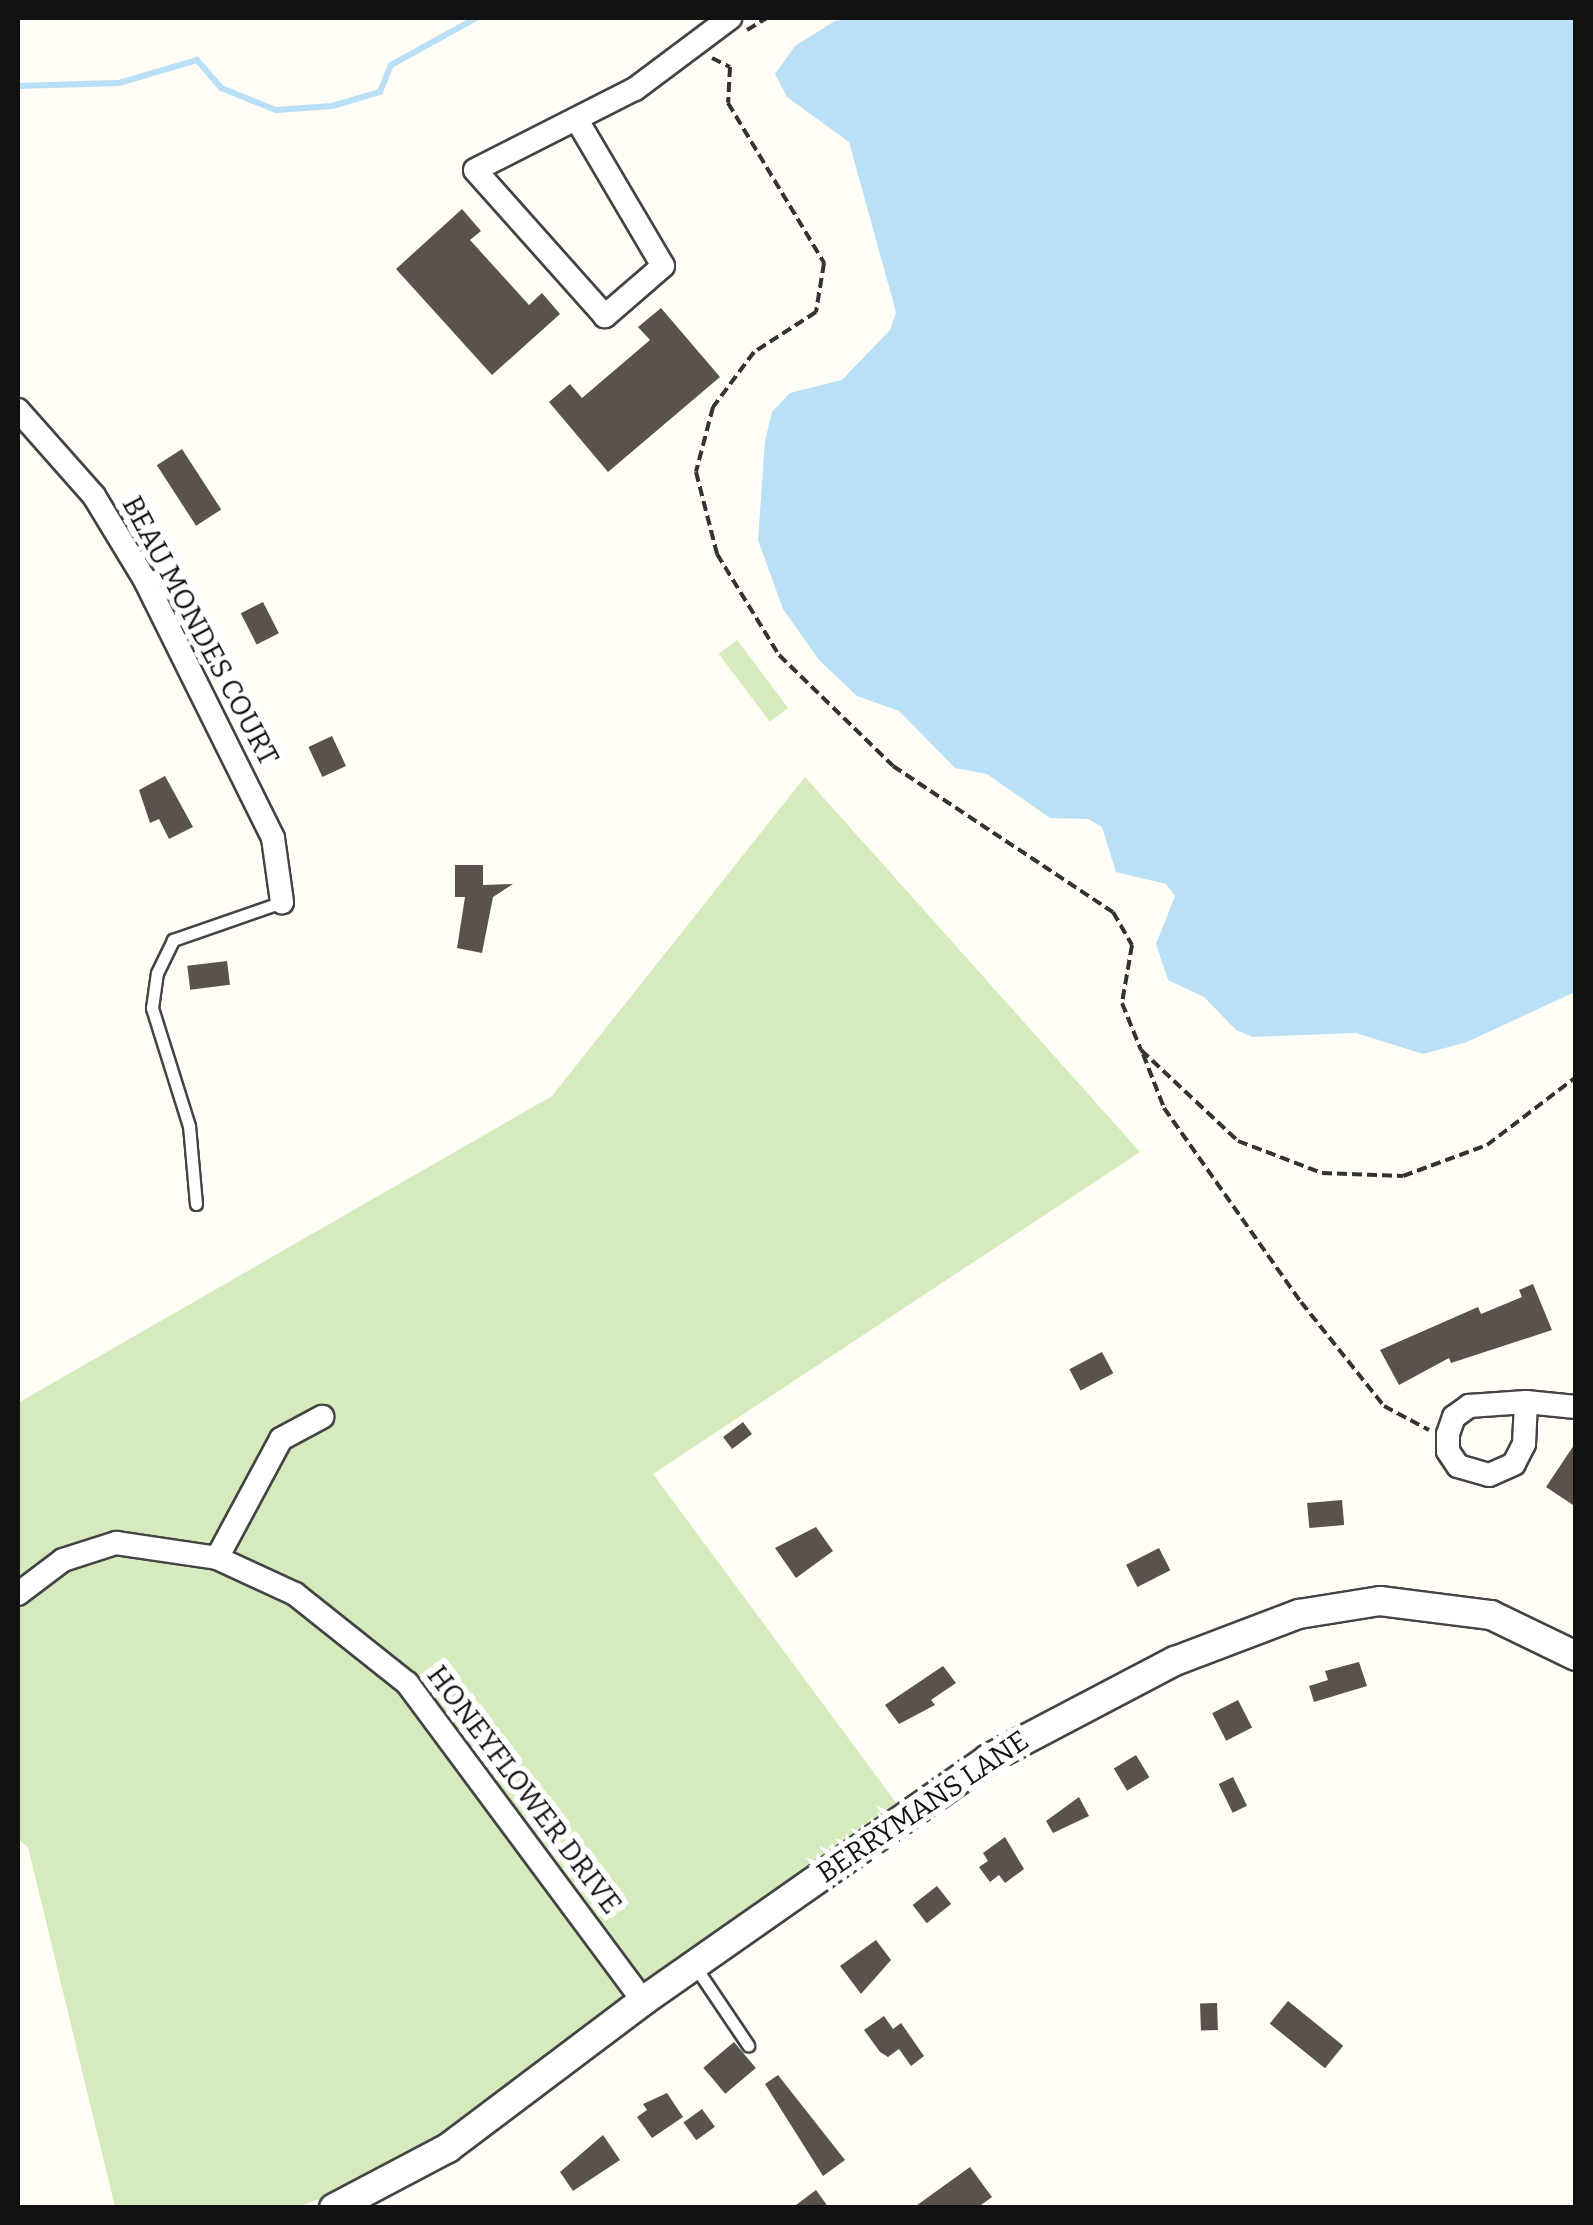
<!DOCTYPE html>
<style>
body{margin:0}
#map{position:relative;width:1593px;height:2225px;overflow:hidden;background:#fffdf5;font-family:Bitter,serif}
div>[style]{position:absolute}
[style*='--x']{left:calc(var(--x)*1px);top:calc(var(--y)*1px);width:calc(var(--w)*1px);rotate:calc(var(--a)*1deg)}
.green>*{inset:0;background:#d5ebbd;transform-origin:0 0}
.water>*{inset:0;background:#b9e0f7}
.stream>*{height:6px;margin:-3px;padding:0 3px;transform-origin:3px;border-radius:3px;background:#b9e0f7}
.building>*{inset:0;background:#5a524d;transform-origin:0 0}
.path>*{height:4px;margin-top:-2px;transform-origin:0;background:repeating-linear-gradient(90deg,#333 0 10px,transparent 0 15px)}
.roads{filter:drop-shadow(2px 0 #444) drop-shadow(-2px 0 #444) drop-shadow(0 2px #444) drop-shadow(0 -2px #444)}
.service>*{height:11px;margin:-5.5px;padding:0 5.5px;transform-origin:5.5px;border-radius:5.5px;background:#fff}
.minor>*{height:22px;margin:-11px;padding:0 11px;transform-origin:11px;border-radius:11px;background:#fff}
.tertiary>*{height:28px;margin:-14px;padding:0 14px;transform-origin:14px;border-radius:14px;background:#fff}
span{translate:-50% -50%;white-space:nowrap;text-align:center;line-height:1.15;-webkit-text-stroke:10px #fff;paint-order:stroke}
.street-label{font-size:28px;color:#111}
.frame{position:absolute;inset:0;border:20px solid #111;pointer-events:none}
</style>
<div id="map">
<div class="green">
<div style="left:737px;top:640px;width:85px;height:23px;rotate:53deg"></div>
<div style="clip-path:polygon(805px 777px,1140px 1152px,653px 1474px,900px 1808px,406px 2164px,299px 2207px,115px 2207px,28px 1847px,18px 1840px,18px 1403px,552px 1096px)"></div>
</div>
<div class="water">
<div style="clip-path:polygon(858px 18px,1575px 18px,1575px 992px,1467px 1042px,1423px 1054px,1356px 1033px,1253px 1037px,1236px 1030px,1204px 997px,1168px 980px,1156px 944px,1175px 896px,1166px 884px,1116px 872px,1102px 827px,1088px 819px,1050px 818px,987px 774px,955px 768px,899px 711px,857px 696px,819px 660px,783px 609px,758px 540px,765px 441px,772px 412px,790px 393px,842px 380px,890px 330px,896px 312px,849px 142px,787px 97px,775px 74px,795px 46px,835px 21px)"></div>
</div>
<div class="stream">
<div style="--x:18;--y:86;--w:101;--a:-1.7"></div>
<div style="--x:119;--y:83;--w:81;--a:-16.4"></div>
<div style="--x:197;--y:60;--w:37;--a:49"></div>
<div style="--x:221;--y:88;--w:59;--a:21.8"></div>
<div style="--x:276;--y:110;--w:56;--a:-4.1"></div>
<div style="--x:332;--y:106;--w:50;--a:-16.3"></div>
<div style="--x:380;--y:92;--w:29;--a:-68"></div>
<div style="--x:391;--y:65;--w:97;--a:-28.9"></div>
</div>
<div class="building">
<div style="clip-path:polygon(462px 209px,481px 231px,470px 240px,529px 305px,542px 293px,560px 314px,492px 375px,396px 269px)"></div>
<div style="clip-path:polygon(661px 308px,720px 377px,608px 472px,549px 402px,570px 384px,582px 398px,650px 340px,638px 327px)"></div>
<div style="left:182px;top:449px;width:72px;height:30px;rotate:57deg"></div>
<div style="left:263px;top:602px;width:35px;height:25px;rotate:63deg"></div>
<div style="left:332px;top:736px;width:33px;height:26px;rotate:65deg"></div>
<div style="clip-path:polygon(165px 776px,193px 827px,169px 839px,159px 819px,150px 823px,139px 790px)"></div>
<div style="clip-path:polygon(455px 865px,483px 865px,483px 885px,513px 884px,493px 897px,482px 953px,457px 948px,465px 897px,455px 897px)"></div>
<div style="left:227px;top:961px;width:24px;height:40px;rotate:83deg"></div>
<div style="clip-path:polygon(1533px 1284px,1552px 1330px,1451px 1363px,1449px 1358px,1399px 1385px,1380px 1350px,1478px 1307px,1481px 1314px,1522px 1297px,1519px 1290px)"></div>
<div style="left:1102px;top:1352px;width:24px;height:37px;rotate:62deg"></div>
<div style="left:743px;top:1422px;width:15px;height:25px;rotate:53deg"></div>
<div style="clip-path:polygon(1576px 1442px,1576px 1507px,1546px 1487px)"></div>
<div style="left:1342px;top:1500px;width:25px;height:35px;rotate:85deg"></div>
<div style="clip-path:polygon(816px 1527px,833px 1551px,796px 1578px,775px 1548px)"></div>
<div style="left:1159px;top:1548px;width:25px;height:37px;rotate:63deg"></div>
<div style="clip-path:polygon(1359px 1662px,1367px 1686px,1314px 1702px,1309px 1686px,1328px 1680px,1325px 1671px)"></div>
<div style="clip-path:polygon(943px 1666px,956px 1683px,931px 1700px,935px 1705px,899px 1724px,885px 1705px)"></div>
<div style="left:1238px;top:1700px;width:31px;height:29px;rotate:63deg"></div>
<div style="left:1136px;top:1755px;width:26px;height:26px;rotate:59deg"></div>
<div style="left:1233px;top:1777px;width:32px;height:16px;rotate:64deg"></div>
<div style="clip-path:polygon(1079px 1797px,1089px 1816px,1053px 1833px,1046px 1821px)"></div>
<div style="clip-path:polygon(1005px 1837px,1024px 1869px,1005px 1883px,999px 1875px,990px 1882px,979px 1867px,988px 1861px,983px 1853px)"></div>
<div style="left:937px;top:1886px;width:23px;height:31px;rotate:52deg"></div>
<div style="clip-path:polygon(876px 1940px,891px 1960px,861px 1994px,840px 1966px)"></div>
<div style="left:1288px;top:2001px;width:71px;height:29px;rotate:39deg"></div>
<div style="left:1217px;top:2003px;width:27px;height:17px;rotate:88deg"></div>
<div style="clip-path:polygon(884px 2016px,893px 2029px,901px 2023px,924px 2056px,911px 2066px,899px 2049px,888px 2057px,880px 2052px,864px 2030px)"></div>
<div style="left:734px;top:2042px;width:34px;height:40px;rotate:50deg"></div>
<div style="clip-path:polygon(778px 2075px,845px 2160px,823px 2176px,765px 2084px)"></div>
<div style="clip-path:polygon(667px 2093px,683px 2117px,652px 2138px,637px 2117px,647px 2110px,643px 2104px)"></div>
<div style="left:702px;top:2109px;width:22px;height:23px;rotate:54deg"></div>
<div style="clip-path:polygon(603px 2135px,620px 2160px,573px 2191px,560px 2172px)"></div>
<div style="clip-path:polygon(970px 2167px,992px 2197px,977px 2208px,913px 2208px)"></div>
<div style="clip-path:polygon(816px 2190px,829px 2208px,792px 2208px)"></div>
</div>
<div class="path">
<div style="--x:747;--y:30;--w:23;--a:-31"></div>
<div style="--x:712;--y:58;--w:20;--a:27"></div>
<div style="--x:730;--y:67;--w:36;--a:93"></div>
<div style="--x:728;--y:103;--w:187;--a:59"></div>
<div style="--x:824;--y:263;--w:50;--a:99.3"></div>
<div style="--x:816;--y:312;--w:74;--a:147.2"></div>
<div style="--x:754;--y:352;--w:69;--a:126.7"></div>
<div style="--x:713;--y:407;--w:67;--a:104.7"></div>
<div style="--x:696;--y:472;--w:85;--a:75.6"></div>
<div style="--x:717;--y:554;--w:119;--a:58.5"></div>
<div style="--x:779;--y:655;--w:159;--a:44.2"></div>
<div style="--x:893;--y:766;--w:264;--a:33.6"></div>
<div style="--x:1113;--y:912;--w:38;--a:60"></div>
<div style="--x:1132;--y:945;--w:59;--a:99.8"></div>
<div style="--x:1122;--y:1003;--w:51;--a:68"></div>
<div style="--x:1141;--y:1050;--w:133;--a:43.2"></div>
<div style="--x:1238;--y:1141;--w:90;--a:20.9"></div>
<div style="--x:1322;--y:1173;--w:81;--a:2.1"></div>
<div style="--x:1403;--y:1176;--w:90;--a:-20.3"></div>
<div style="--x:1487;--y:1145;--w:112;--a:-37.4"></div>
<div style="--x:1143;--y:1054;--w:58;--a:68.7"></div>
<div style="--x:1164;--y:1108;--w:237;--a:54.8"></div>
<div style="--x:1301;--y:1302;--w:133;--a:51.4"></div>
<div style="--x:1384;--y:1406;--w:51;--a:28.1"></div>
</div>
<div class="roads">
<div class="service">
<div style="--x:196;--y:1204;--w:78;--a:-95.1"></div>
<div style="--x:189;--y:1126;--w:124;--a:-107.4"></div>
<div style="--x:152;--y:1008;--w:35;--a:-82"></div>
<div style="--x:157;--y:973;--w:37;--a:-64"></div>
<div style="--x:173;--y:940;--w:115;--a:-19.2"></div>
<div style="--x:694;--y:1965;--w:97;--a:56"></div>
</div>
<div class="minor">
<div style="--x:577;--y:120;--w:169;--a:59.5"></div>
<div style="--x:663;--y:266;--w:77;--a:139.2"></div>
<div style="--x:605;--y:316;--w:195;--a:-131.7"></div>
<div style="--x:475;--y:170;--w:179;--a:-26.9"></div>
<div style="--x:635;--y:89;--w:119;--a:-36.8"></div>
<div style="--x:18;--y:410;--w:115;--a:48.5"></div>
<div style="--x:94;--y:496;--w:98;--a:58.7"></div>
<div style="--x:145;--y:580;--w:288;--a:63.6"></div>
<div style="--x:273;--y:838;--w:65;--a:82"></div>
<div style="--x:1526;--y:1402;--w:42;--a:92.7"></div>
<div style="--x:1524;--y:1444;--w:22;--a:117"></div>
<div style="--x:1514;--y:1464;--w:27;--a:156"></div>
<div style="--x:1489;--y:1475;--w:32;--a:-164"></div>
<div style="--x:1458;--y:1466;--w:18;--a:-124"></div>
<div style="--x:1448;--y:1451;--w:17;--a:-90"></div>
<div style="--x:1448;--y:1434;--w:18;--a:-71"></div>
<div style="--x:1454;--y:1417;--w:19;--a:-36"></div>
<div style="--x:1469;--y:1406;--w:57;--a:-4"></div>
<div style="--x:1526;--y:1402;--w:50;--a:5.7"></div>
<div style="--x:217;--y:1558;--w:135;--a:-61.7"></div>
<div style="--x:281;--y:1439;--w:47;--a:-28.2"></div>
<div style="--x:18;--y:1594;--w:56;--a:-37.1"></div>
<div style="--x:63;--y:1560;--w:56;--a:-17.8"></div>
<div style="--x:116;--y:1543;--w:102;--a:8.4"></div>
<div style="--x:217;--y:1558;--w:86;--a:24.8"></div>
<div style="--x:295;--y:1594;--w:143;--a:38.5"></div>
<div style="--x:407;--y:1683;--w:396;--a:53.4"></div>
</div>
<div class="tertiary">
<div style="--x:334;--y:2208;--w:129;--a:-27.8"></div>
<div style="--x:448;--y:2148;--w:244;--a:-37"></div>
<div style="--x:643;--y:2001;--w:421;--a:-35"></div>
<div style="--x:988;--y:1759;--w:211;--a:-27.7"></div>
<div style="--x:1175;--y:1661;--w:133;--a:-20.8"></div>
<div style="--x:1299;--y:1614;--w:82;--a:-9.1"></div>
<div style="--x:1380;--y:1601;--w:112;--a:7.2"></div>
<div style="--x:1491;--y:1615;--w:94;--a:25.8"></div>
</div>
</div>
<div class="street-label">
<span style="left:200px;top:631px;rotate:62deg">BEAU MONDES COURT</span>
<span style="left:524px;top:1790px;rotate:53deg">HONEYFLOWER DRIVE</span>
<span style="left:923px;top:1807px;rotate:-34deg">BERRYMANS LANE</span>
</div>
<div class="frame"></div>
</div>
